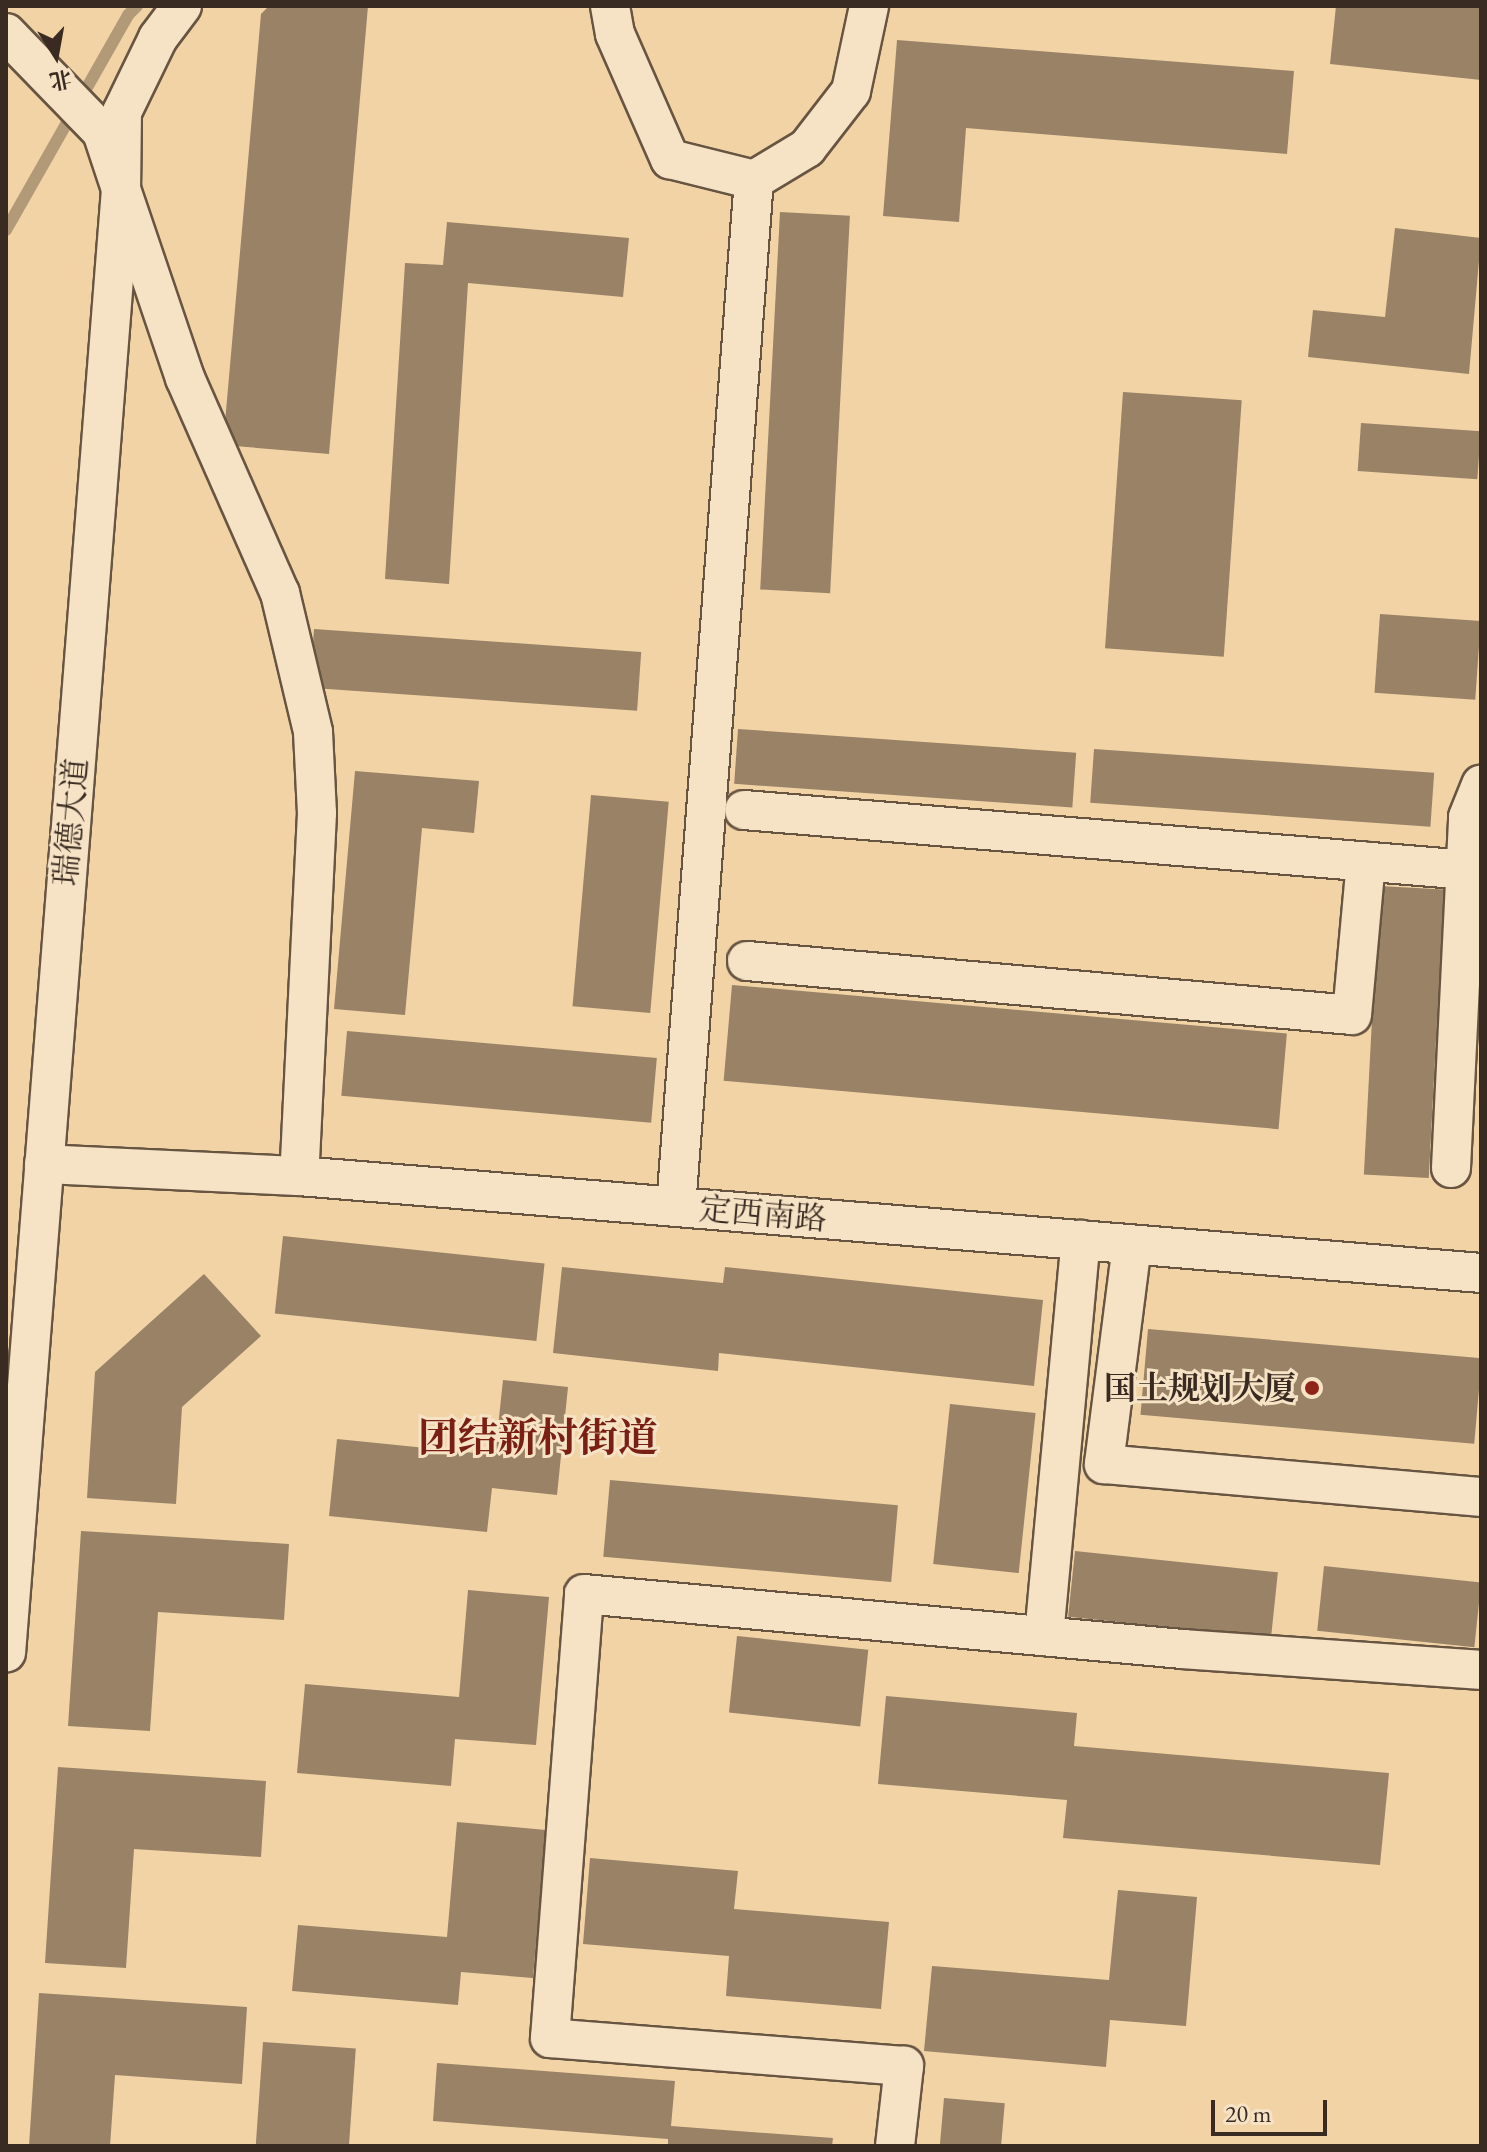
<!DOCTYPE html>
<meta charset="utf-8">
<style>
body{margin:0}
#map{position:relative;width:1487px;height:2152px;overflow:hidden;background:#f1d3a6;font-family:"EB Garamond","Noto Serif SC",serif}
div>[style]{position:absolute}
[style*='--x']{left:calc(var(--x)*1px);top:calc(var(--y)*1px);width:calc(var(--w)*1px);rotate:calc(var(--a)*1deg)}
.stream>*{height:12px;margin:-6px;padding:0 6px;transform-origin:6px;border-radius:6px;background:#b29a79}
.building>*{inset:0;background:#998266;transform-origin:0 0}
.roads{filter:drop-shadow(2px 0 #675542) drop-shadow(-2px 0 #675542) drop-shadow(0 2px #675542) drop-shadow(0 -2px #675542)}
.minor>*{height:38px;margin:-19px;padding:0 19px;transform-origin:19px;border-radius:19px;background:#f6e2c5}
.dots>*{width:22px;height:22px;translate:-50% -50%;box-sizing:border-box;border:4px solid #f6e2c5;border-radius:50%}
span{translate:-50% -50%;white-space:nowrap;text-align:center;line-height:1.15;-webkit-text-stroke:6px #f6e2c5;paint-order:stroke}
.street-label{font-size:32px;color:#392b21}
.poi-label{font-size:32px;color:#392b21;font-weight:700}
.right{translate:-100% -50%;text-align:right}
.district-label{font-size:40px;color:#7a1f14;font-weight:700}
.frame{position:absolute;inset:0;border:8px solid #392b21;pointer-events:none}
.north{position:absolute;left:16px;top:16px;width:80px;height:80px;-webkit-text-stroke:6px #f6e2c5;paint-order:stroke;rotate:169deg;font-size:22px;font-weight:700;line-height:32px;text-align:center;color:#392b21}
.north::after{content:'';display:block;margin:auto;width:28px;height:36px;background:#392b21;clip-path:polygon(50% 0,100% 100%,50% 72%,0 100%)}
.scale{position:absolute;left:1211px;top:2100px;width:116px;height:36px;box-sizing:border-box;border:4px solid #392b21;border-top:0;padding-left:10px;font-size:24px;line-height:28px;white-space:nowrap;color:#392b21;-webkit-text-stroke:6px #f6e2c5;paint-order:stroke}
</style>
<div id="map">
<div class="stream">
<div style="--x:6;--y:230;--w:247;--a:-60.4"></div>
<div style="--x:128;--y:15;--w:13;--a:-45"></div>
</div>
<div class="building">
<div style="clip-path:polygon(269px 6px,368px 6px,329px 454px,223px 445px,261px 14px)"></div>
<div style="clip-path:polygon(1336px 6px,1481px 6px,1481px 80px,1330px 64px)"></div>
<div style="clip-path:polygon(897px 40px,1294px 71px,1287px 154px,966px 128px,959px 222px,883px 216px)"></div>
<div style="left:780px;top:212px;width:70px;height:378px;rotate:3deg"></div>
<div style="clip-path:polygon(447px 222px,629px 238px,623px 297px,468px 283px,449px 584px,385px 579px,405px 263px,443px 265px)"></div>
<div style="clip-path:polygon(1395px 228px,1481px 238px,1469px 374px,1308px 357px,1313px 310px,1385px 317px)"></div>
<div style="left:1123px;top:392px;width:119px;height:257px;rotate:4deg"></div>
<div style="left:1361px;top:423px;width:120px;height:48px;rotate:4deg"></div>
<div style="left:1380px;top:614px;width:101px;height:79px;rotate:4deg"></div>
<div style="left:314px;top:629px;width:328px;height:59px;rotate:4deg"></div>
<div style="left:738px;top:729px;width:339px;height:55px;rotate:4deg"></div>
<div style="left:1094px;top:749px;width:341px;height:54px;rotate:4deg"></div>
<div style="clip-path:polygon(355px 771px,479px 781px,474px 833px,422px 828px,405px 1015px,334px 1009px)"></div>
<div style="left:591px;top:795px;width:78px;height:212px;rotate:5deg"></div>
<div style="left:1379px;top:886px;width:65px;height:289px;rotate:3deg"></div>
<div style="left:732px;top:985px;width:557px;height:96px;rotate:5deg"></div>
<div style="left:347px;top:1031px;width:311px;height:65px;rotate:5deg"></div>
<div style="left:283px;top:1236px;width:263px;height:78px;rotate:6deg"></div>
<div style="clip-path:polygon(562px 1267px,723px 1283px,725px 1267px,1043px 1300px,1034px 1386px,719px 1353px,718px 1371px,553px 1353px)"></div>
<div style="clip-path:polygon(204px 1274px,261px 1336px,182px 1407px,176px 1504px,87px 1498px,95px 1372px)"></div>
<div style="left:1148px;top:1329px;width:335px;height:86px;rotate:5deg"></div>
<div style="clip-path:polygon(503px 1380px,568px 1387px,557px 1495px,492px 1488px,487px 1532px,329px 1516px,337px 1439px,495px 1455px)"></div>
<div style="left:950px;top:1404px;width:86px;height:161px;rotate:6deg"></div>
<div style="left:610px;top:1480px;width:289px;height:77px;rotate:5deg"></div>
<div style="clip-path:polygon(81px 1531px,289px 1544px,284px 1620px,158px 1612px,150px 1731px,68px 1726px)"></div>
<div style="left:1075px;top:1551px;width:204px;height:66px;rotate:6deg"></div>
<div style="left:1324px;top:1566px;width:158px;height:65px;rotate:6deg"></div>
<div style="clip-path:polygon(468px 1590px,549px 1597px,536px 1745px,455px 1739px,451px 1786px,297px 1773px,305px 1684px,459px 1697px)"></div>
<div style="left:737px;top:1636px;width:132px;height:77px;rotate:6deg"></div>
<div style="clip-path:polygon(886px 1696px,1077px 1713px,1074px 1746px,1389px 1773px,1380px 1865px,1063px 1838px,1067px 1800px,878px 1784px)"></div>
<div style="clip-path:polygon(58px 1767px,266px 1781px,261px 1857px,134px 1849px,126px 1968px,45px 1963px)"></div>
<div style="clip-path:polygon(457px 1822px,546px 1830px,533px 1978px,461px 1972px,458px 2005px,292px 1991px,298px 1925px,447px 1937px)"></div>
<div style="clip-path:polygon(590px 1858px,738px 1871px,734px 1909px,889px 1922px,881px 2009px,726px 1996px,729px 1956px,583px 1944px)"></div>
<div style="clip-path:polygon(1118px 1890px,1197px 1897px,1186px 2026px,1110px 2020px,1106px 2067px,924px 2051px,932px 1966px,1109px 1980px)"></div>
<div style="clip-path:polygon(39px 1993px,247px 2007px,242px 2084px,115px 2075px,110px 2146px,29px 2146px)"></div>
<div style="left:263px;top:2042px;width:93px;height:104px;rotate:4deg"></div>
<div style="clip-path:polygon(437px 2063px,675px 2081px,671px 2126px,833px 2138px,832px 2146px,668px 2146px,668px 2139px,433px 2121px)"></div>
<div style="left:944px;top:2098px;width:61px;height:48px;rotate:5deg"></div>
</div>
<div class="roads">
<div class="minor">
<div style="--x:182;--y:6;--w:40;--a:127"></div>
<div style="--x:158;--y:38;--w:82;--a:115.9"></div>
<div style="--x:122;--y:112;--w:77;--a:90.7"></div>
<div style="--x:121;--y:189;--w:200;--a:71.3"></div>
<div style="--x:185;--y:378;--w:235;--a:66.2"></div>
<div style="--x:280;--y:593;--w:143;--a:76.6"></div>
<div style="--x:313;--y:732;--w:81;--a:87.2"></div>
<div style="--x:317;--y:813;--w:363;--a:92.8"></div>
<div style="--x:610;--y:6;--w:28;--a:80"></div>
<div style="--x:615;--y:34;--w:137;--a:66.3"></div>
<div style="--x:670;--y:159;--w:87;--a:14"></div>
<div style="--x:754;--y:180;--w:62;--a:-31.1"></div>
<div style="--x:807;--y:148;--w:72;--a:-52.3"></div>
<div style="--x:851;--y:91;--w:87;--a:-78"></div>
<div style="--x:6;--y:33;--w:138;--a:45.9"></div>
<div style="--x:102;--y:132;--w:60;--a:71.6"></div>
<div style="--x:121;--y:189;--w:1468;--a:94.49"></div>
<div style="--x:744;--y:810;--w:725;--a:4.74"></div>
<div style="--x:747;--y:961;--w:607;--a:5.1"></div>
<div style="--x:1352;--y:1015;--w:154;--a:-84.8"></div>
<div style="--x:44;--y:1164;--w:255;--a:2.7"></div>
<div style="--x:299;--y:1176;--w:1186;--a:4.69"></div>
<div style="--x:1451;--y:1168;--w:351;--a:-87.2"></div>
<div style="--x:1468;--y:817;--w:35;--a:-68"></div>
<div style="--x:676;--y:1207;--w:1030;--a:-85.66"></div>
<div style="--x:1132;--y:1245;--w:221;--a:97.3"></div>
<div style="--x:1104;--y:1464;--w:378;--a:5"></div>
<div style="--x:1044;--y:1636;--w:398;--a:-84.7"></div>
<div style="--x:895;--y:2146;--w:81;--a:-83.6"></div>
<div style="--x:904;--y:2066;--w:355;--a:-175.5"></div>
<div style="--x:550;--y:2038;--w:445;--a:-85.6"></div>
<div style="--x:584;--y:1594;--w:602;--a:5.25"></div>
<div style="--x:1183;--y:1649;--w:299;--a:4"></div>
</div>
</div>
<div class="dots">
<div style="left:1312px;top:1388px;background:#8f2418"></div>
</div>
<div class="street-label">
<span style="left:71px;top:822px;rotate:-85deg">瑞德大道</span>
<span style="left:763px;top:1214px;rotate:5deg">定西南路</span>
</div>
<div class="poi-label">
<span class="right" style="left:1296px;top:1388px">国土规划大厦</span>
</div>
<div class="district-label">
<span style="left:538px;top:1437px">团结新村街道</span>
</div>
<div class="frame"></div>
<div class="north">北</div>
<div class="scale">20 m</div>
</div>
